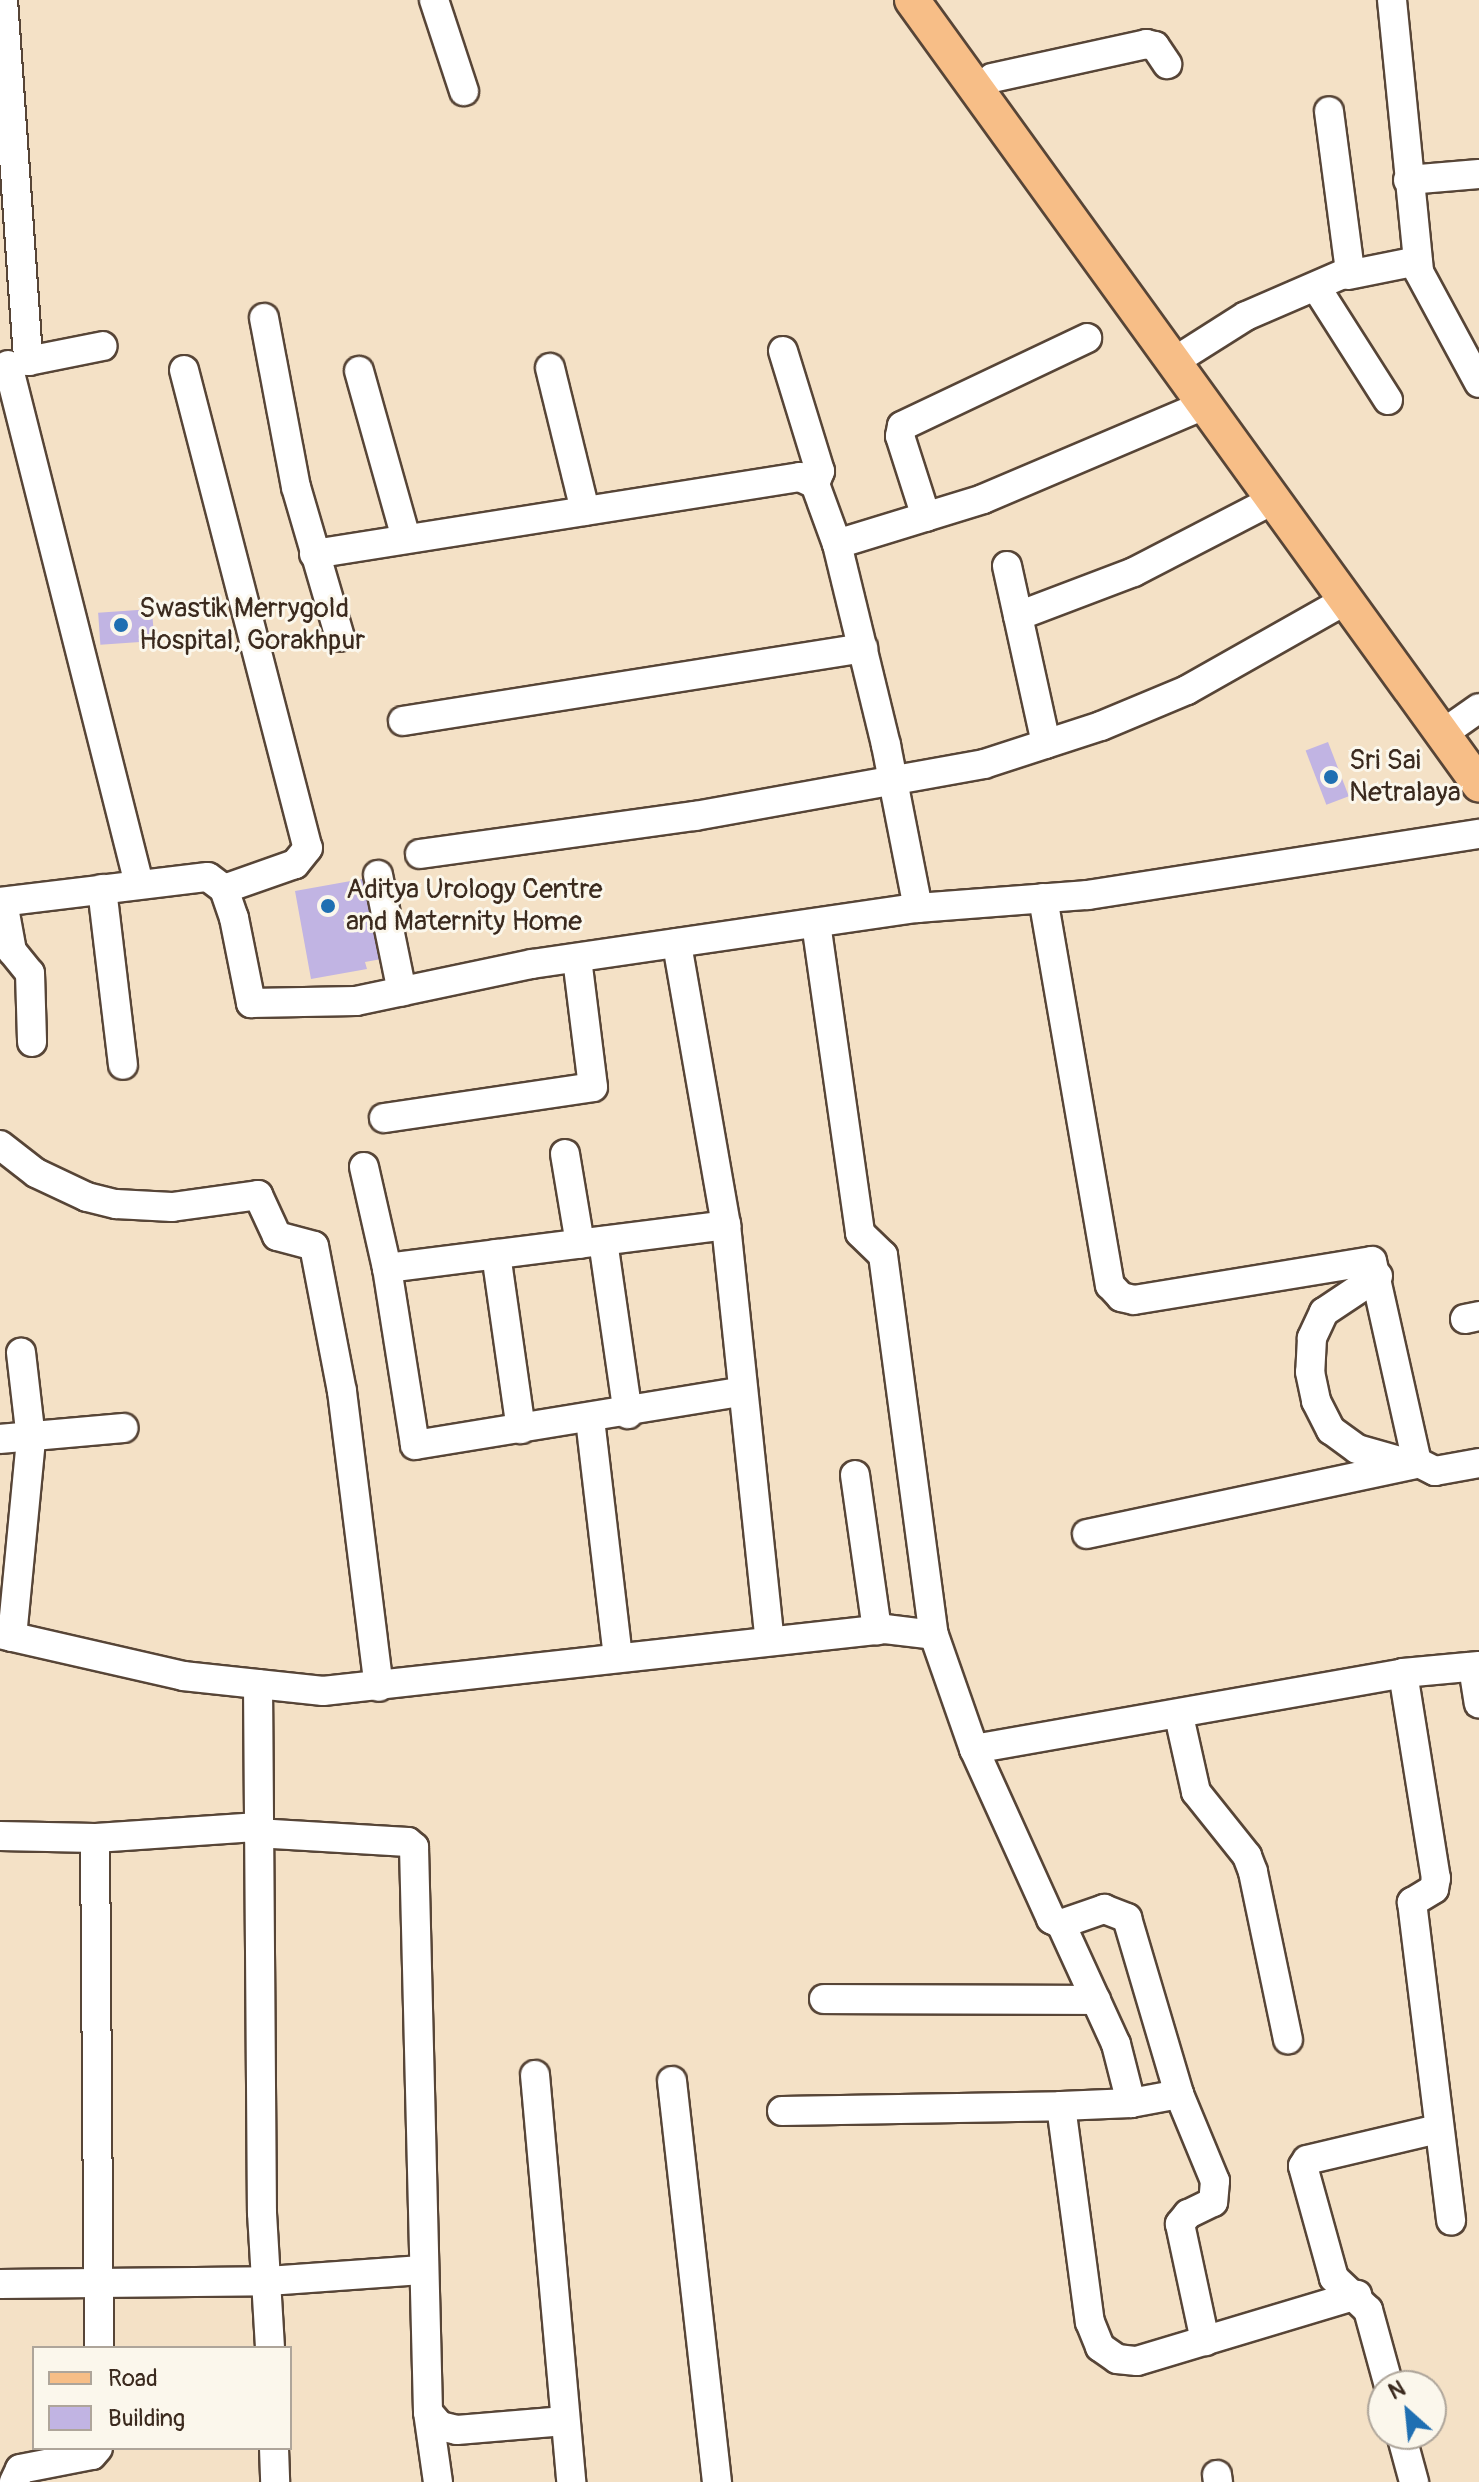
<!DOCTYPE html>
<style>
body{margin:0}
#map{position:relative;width:1479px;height:2482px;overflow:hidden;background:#f4e1c6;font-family:Pangolin,sans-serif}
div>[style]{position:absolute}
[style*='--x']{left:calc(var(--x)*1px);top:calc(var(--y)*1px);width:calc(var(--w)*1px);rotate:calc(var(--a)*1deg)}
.building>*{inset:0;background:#c1b4e3;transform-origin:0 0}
.roads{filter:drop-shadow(2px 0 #574537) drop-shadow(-2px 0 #574537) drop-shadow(0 2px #574537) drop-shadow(0 -2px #574537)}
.minor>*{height:28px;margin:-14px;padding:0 14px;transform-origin:14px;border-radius:14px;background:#fff}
.major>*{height:34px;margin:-17px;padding:0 17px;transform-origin:17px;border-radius:17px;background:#f7be87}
.dots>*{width:22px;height:22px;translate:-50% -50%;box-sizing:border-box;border:4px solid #fbf7ec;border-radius:50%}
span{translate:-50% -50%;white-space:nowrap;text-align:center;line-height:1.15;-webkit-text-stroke:6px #fbf7ec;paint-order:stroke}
.poi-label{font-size:28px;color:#3b2a1e}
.left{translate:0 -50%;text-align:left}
.legend{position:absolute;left:32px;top:2346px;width:260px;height:104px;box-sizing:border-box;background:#fbf7ec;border:2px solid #aea59a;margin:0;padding:10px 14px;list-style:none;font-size:24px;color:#3b2a1e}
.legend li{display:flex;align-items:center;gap:16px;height:40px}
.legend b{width:40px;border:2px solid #aea59a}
.north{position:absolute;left:1367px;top:2370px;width:80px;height:80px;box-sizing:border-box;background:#fbf7ec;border:2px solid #aea59a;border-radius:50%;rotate:333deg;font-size:22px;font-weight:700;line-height:32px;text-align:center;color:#3b2a1e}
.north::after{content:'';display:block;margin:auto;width:28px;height:36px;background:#1f6fb2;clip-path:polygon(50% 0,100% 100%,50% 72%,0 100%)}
</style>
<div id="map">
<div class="building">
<div style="left:152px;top:609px;width:32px;height:54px;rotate:86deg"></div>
<div style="left:1328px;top:742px;width:58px;height:24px;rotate:69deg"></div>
<div style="clip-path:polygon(373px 877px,387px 958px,365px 962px,367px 969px,311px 979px,295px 891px)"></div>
</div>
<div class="roads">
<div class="minor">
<div style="--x:3;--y:0;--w:362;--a:86"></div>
<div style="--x:28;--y:361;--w:76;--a:-11.3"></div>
<div style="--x:434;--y:0;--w:96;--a:71.8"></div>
<div style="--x:1392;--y:0;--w:273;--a:84.3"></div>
<div style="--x:1419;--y:272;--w:126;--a:61.6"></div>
<div style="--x:992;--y:78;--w:158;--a:-12.4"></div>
<div style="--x:1146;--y:44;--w:9;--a:13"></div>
<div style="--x:1155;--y:46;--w:22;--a:56"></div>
<div style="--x:1408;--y:180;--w:71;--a:-4.8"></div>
<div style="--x:1348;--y:275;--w:71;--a:-11.3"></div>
<div style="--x:1316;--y:287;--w:134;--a:57.5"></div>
<div style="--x:264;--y:318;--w:172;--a:79.3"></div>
<div style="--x:296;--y:487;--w:156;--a:73.7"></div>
<div style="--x:783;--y:351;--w:126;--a:72.9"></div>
<div style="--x:820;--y:471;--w:14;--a:111"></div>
<div style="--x:1189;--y:352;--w:67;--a:-32.3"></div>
<div style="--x:1246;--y:316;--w:113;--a:-23.4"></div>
<div style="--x:1350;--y:271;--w:161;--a:-97.5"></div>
<div style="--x:8;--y:365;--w:535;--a:75.83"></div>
<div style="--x:550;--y:368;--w:147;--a:76.2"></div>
<div style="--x:184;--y:370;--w:494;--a:75.5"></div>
<div style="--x:308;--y:848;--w:21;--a:129"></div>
<div style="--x:295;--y:864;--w:75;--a:160.6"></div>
<div style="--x:359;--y:371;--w:173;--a:74.3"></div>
<div style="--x:926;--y:517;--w:85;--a:-107.8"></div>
<div style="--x:900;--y:436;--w:10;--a:-79"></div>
<div style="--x:902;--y:426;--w:205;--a:-25.4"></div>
<div style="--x:837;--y:544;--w:153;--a:-17.1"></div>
<div style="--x:983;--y:499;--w:240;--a:-23"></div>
<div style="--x:314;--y:554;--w:492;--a:-9"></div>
<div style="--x:800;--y:477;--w:17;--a:25"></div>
<div style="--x:815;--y:484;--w:64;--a:69.9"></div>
<div style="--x:837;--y:544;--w:207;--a:76.3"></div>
<div style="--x:886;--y:745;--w:166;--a:78.9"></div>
<div style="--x:1007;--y:566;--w:182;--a:77.6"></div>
<div style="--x:1018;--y:616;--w:124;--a:-20.8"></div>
<div style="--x:1134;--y:572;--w:157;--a:-27.4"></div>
<div style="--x:403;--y:721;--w:466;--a:-9"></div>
<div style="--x:1455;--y:725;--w:29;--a:-35"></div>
<div style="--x:420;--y:854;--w:278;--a:-7.9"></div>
<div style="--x:695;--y:816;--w:294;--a:-10.2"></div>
<div style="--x:984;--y:764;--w:123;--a:-18"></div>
<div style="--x:1101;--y:726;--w:93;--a:-22.7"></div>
<div style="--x:1187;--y:690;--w:183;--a:-29.5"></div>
<div style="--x:378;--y:875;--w:119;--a:78.4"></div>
<div style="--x:102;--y:889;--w:177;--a:83.2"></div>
<div style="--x:1043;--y:898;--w:393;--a:80.2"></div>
<div style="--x:1110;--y:1285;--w:16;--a:47"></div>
<div style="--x:1121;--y:1297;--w:13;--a:13"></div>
<div style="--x:1134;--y:1300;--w:241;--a:-9.3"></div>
<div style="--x:1372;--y:1261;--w:206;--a:77.4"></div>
<div style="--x:1417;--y:1462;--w:20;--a:27"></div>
<div style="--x:1435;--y:1471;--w:45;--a:-10.3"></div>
<div style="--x:0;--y:902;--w:209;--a:-6.9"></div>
<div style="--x:208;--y:877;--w:20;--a:37"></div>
<div style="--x:224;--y:889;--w:31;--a:71"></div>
<div style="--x:234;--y:918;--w:87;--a:78.7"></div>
<div style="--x:251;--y:1003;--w:105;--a:-1.1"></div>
<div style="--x:356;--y:1001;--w:180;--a:-11.9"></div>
<div style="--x:532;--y:964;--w:390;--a:-8.3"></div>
<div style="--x:918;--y:908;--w:170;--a:-4.4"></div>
<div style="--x:1088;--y:895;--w:396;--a:-8.9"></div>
<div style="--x:3;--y:902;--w:50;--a:79.6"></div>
<div style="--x:12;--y:951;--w:28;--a:51"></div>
<div style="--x:30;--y:973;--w:69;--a:88.3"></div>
<div style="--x:816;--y:923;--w:313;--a:81.9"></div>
<div style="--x:860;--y:1233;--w:32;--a:44"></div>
<div style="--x:883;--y:1255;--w:383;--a:82.4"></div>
<div style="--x:384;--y:1118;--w:211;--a:-8.4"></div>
<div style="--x:593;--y:1087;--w:130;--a:-97.1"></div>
<div style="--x:0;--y:1145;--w:46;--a:37.9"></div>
<div style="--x:36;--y:1173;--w:56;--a:25.2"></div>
<div style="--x:87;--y:1197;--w:30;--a:14"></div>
<div style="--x:116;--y:1204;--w:56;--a:3.1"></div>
<div style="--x:172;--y:1207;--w:87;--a:-7.9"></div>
<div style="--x:258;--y:1195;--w:45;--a:65.1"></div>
<div style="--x:277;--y:1236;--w:38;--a:15"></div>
<div style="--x:314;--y:1246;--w:148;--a:79.1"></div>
<div style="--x:342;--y:1391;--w:298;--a:82.9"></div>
<div style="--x:565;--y:1154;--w:91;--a:80.5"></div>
<div style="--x:364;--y:1167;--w:104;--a:77.2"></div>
<div style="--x:387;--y:1268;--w:342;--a:-7.2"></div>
<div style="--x:726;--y:1225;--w:286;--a:-99.9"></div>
<div style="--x:726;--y:1225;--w:418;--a:84"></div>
<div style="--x:603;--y:1241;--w:175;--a:81.8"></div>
<div style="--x:496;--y:1254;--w:177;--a:81.9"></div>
<div style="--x:387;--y:1268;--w:179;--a:81"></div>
<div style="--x:415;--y:1445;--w:329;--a:-9.3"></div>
<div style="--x:1378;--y:1276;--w:65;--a:146.3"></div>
<div style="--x:1324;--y:1312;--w:29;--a:115"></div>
<div style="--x:1312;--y:1338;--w:34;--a:93"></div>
<div style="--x:1310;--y:1372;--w:30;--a:78"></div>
<div style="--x:1316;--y:1401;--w:33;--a:63"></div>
<div style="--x:1331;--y:1430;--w:32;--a:36"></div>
<div style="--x:1357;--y:1449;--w:55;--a:15.8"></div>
<div style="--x:1465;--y:1319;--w:14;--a:-12"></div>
<div style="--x:590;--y:1419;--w:240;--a:83.3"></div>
<div style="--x:0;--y:1439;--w:124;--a:-5.1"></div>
<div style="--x:855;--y:1475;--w:157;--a:81.9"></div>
<div style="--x:1087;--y:1534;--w:333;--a:-12"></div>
<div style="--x:0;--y:1634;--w:188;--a:12.9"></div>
<div style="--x:183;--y:1676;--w:141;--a:6.1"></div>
<div style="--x:323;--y:1691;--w:565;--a:-6.3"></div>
<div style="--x:885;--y:1629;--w:49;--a:7"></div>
<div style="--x:934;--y:1635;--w:121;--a:70.7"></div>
<div style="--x:974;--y:1749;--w:436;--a:-10"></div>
<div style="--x:1403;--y:1673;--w:76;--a:-5.3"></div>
<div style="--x:12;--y:1637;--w:199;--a:-84.5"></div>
<div style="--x:31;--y:1439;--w:87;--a:-96.6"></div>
<div style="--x:1473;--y:1667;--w:37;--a:81"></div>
<div style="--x:1403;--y:1673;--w:208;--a:80.9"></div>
<div style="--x:1436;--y:1878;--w:11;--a:100"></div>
<div style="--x:1434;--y:1889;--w:26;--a:149"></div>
<div style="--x:1412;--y:1902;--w:321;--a:83"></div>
<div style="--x:258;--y:1684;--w:529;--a:89.57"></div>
<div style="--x:262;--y:2213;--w:135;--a:86.6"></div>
<div style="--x:1179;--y:1716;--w:78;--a:77.4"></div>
<div style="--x:1196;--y:1792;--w:82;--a:51.4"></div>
<div style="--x:1247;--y:1856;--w:17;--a:69"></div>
<div style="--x:1253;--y:1872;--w:171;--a:78.2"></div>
<div style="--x:974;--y:1749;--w:187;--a:65.6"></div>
<div style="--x:1051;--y:1919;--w:11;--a:27"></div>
<div style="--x:1061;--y:1924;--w:46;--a:-19.2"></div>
<div style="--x:1104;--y:1909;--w:25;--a:21"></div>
<div style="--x:1127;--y:1918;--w:184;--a:73.5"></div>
<div style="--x:1179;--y:2094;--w:94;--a:67.5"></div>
<div style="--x:1215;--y:2181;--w:21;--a:95"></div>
<div style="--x:1213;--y:2202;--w:28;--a:154"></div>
<div style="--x:1188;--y:2214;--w:13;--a:129"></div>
<div style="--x:1180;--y:2224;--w:120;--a:77.9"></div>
<div style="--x:256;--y:1833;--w:152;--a:3.4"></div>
<div style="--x:408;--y:1842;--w:8;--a:40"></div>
<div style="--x:414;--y:1847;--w:565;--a:88.58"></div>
<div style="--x:428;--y:2412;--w:18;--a:49"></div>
<div style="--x:440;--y:2426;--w:17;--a:13"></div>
<div style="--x:457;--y:2430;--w:108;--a:-4.8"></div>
<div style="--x:0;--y:1836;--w:95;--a:1.2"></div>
<div style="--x:95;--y:1838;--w:510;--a:89.55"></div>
<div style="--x:95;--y:1838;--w:161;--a:-3.9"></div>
<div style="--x:1061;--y:1924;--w:132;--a:65.4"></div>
<div style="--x:1116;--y:2044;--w:61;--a:75.7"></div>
<div style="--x:824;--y:1999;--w:272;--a:0.2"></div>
<div style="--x:535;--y:2075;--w:409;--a:84.9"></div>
<div style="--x:672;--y:2081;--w:404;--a:83.6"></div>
<div style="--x:1061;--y:2106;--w:218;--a:82.4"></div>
<div style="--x:1090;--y:2322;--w:27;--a:68"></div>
<div style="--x:1100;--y:2347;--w:21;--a:35"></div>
<div style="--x:1117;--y:2359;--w:20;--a:6"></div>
<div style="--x:1137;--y:2361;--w:230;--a:-16.7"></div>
<div style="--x:782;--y:2111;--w:279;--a:-1"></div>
<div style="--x:1061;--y:2106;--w:70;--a:-2.5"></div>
<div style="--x:1131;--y:2103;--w:49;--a:-10.6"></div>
<div style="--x:0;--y:2284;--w:268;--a:-0.6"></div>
<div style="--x:268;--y:2281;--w:154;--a:-4.1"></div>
<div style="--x:1389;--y:2386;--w:79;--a:-105.4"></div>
<div style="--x:1368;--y:2310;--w:47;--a:-136.7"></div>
<div style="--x:1334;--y:2278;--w:116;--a:-105.5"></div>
<div style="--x:1303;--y:2166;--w:7;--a:-56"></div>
<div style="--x:1307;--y:2160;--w:135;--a:-13.3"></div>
<div style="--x:428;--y:2412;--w:71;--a:81.9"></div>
<div style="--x:1401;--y:2434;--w:50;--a:74.8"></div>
<div style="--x:274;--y:2448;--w:34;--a:88"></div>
<div style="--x:1217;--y:2475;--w:7;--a:82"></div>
<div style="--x:14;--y:2482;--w:14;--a:-65"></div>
<div style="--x:20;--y:2469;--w:73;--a:-11"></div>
<div style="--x:92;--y:2455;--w:9;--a:-49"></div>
</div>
<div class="major">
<div style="--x:912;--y:0;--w:968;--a:54.13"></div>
</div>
</div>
<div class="dots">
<div style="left:121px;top:625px;background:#1f6fb2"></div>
<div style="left:1331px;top:777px;background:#1f6fb2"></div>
<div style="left:328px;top:906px;background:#1f6fb2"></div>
</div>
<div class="poi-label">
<span class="left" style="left:139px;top:625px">Swastik Merrygold<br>Hospital, Gorakhpur</span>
<span class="left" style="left:1349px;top:777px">Sri Sai<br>Netralaya</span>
<span class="left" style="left:346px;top:906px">Aditya Urology Centre<br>and Maternity Home</span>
</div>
<ul class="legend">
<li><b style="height:10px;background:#f7be87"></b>Road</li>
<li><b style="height:22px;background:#c1b4e3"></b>Building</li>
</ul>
<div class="north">N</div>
</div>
